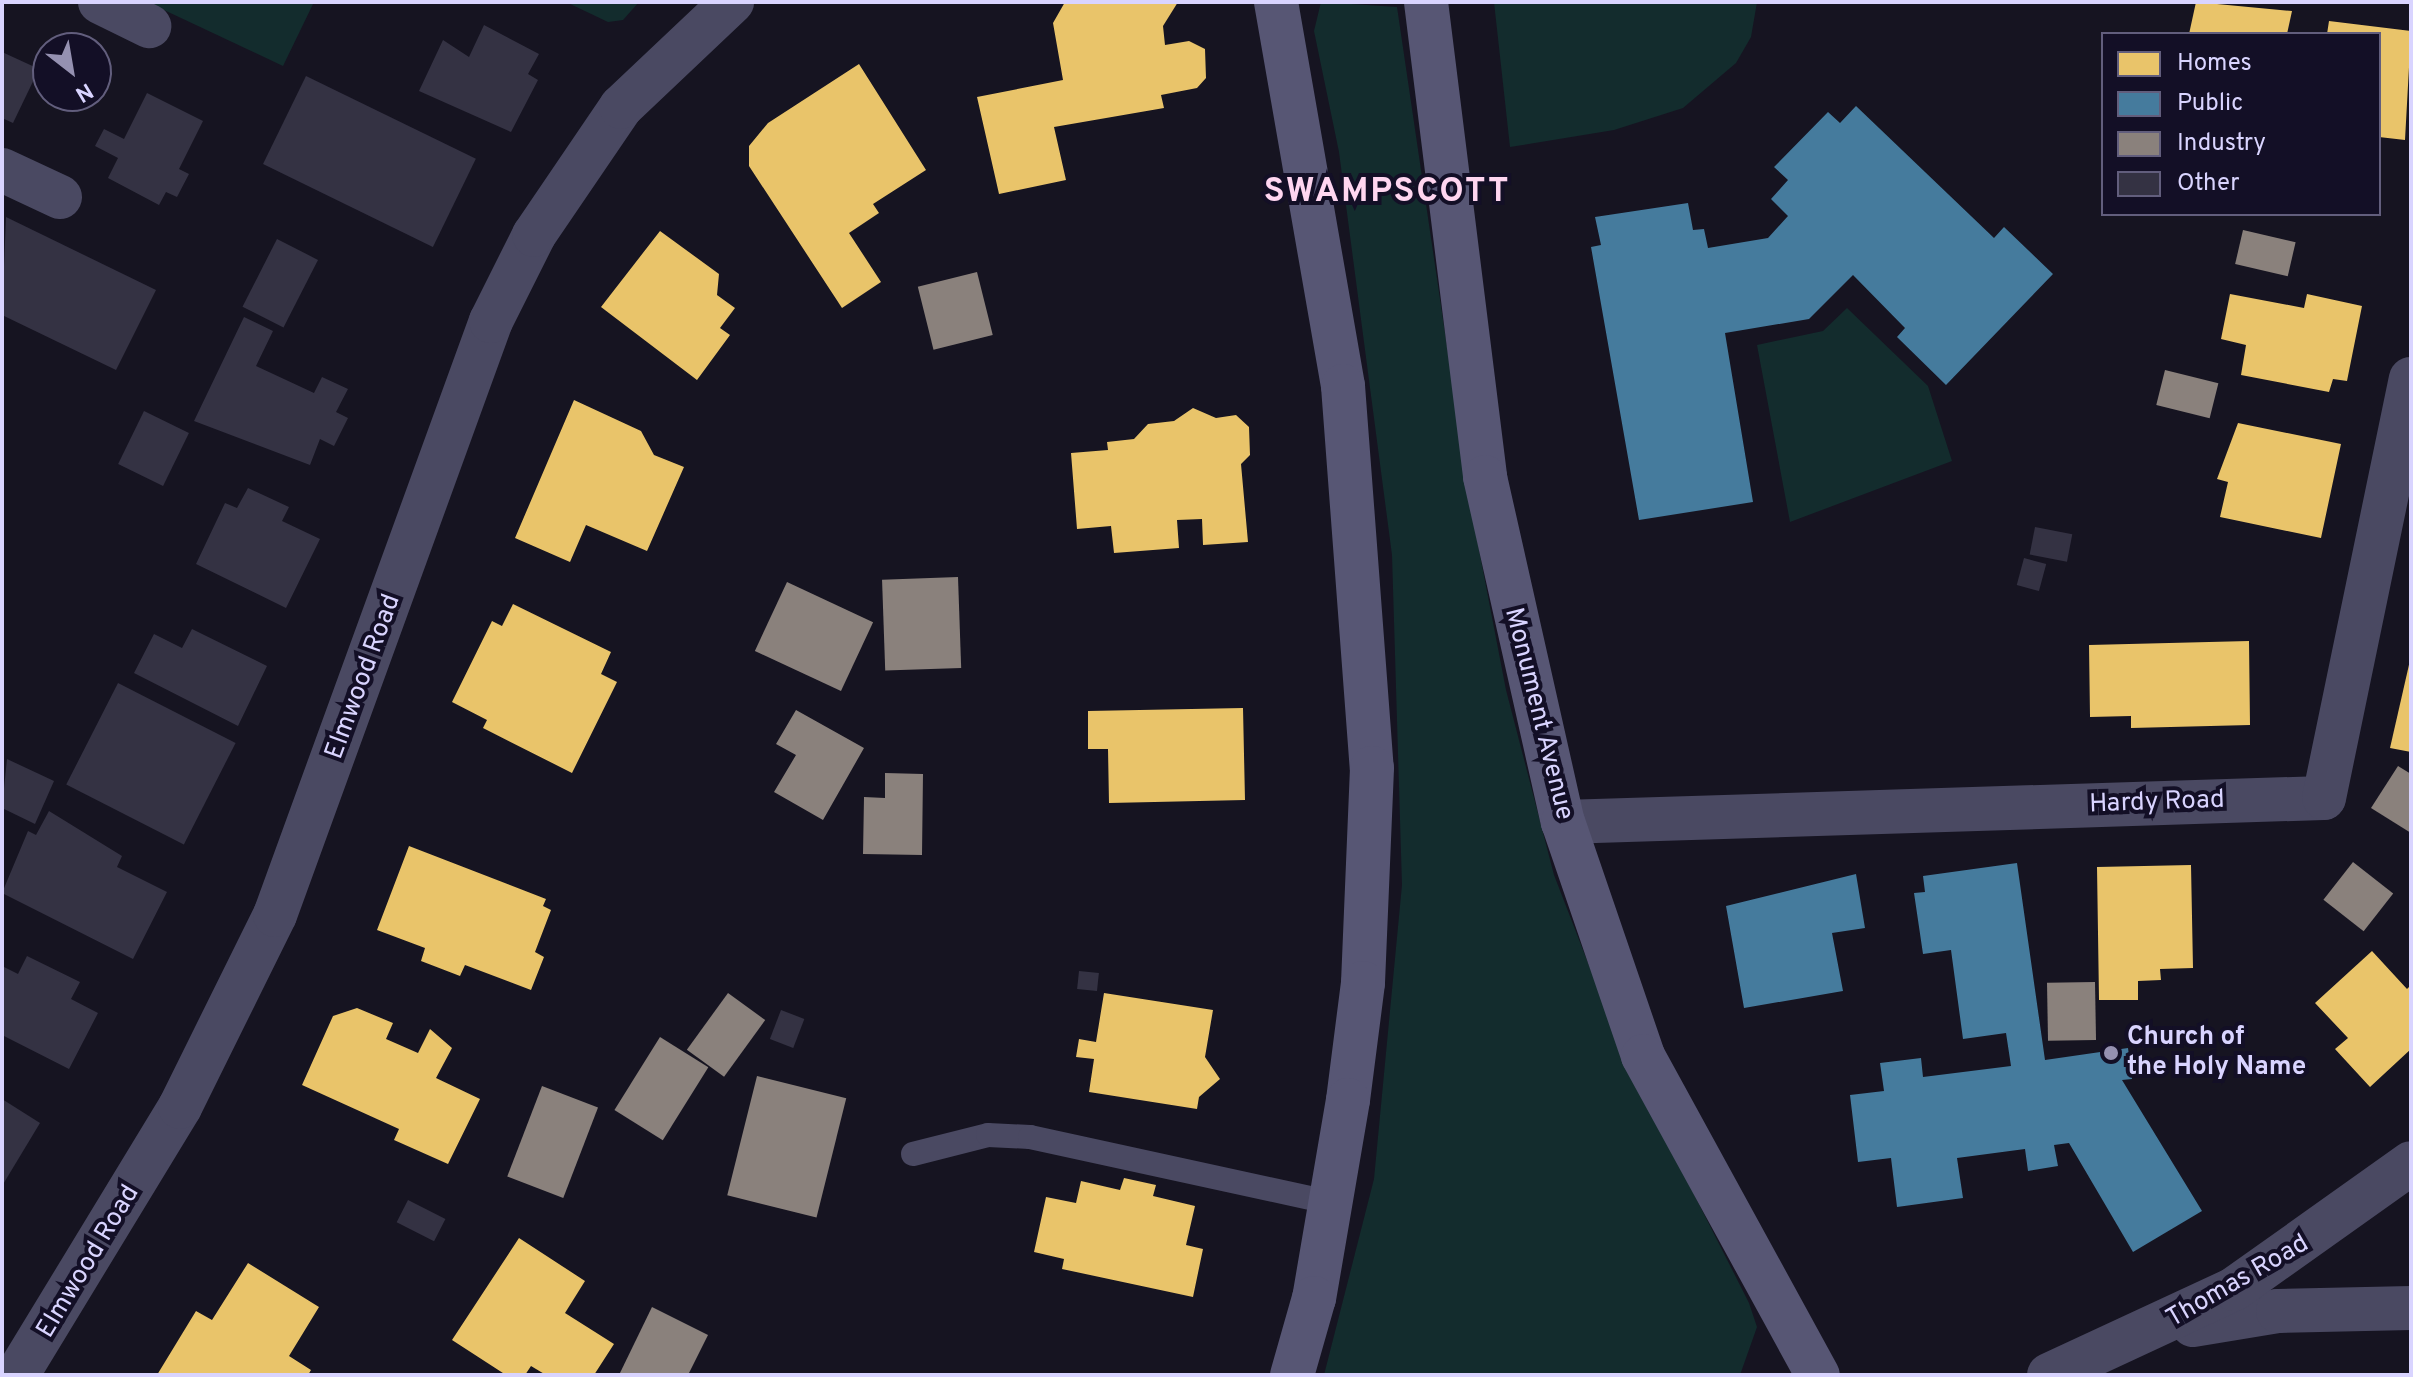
<!DOCTYPE html>
<style>
body{margin:0}
#map{position:relative;width:2413px;height:1377px;overflow:hidden;background:#161421;font-family:Overpass,sans-serif}
div>[style]{position:absolute}
[style*='--x']{left:calc(var(--x)*1px);top:calc(var(--y)*1px);width:calc(var(--w)*1px);rotate:calc(var(--a)*1deg)}
.green>*{inset:0;background:#132c2d}
.homes>*{inset:0;background:#e9c46a}
.public>*{inset:0;background:#457b9d}
.industry>*{inset:0;background:#8a817c;transform-origin:0 0}
.building>*{inset:0;background:#343243;transform-origin:0 0}
.lane>*{height:24px;margin:-12px;padding:0 12px;transform-origin:12px;border-radius:12px;background:#4a4962}
.street>*{height:44px;margin:-22px;padding:0 22px;transform-origin:22px;border-radius:22px;background:#4a4962}
.secondary>*{height:44px;margin:-22px;padding:0 22px;transform-origin:22px;border-radius:22px;background:#575674}
.dots>*{width:22px;height:22px;translate:-50% -50%;box-sizing:border-box;border:4px solid #130f26;border-radius:50%}
span{translate:-50% -50%;white-space:nowrap;text-align:center;line-height:1.15;-webkit-text-stroke:8px #130f26;paint-order:stroke}
.street-label{font-size:26px;color:#d9d4ff}
.poi-label{font-size:26px;color:#d9d4ff;font-weight:700}
.left{translate:0 -50%;text-align:left}
.district-label{font-size:34px;color:#ffd6f0;font-weight:700;letter-spacing:2px}
.frame{position:absolute;inset:0;border:4px solid #d9d4ff;pointer-events:none}
.legend{position:absolute;left:2101px;top:32px;width:280px;height:184px;box-sizing:border-box;background:#130f26;border:2px solid #625e7d;margin:0;padding:10px 14px;list-style:none;font-size:24px;color:#d9d4ff}
.legend li{display:flex;align-items:center;gap:16px;height:40px}
.legend b{width:40px;border:2px solid #625e7d}
.north{position:absolute;left:32px;top:32px;width:80px;height:80px;box-sizing:border-box;background:#130f26;border:2px solid #625e7d;border-radius:50%;rotate:149deg;font-size:22px;font-weight:700;line-height:32px;text-align:center;color:#d9d4ff}
.north::after{content:'';display:block;margin:auto;width:28px;height:36px;background:#9591b1;clip-path:polygon(50% 0,100% 100%,50% 72%,0 100%)}
</style>
<div id="map">
<div class="green">
<div style="clip-path:polygon(147px 2px,314px 2px,283px 66px)"></div>
<div style="clip-path:polygon(566px 2px,639px 2px,623px 20px,608px 22px)"></div>
<div style="clip-path:polygon(1321px 2px,1397px 7px,1470px 503px,1506px 690px,1554px 875px,1624px 1056px,1749px 1303px,1757px 1327px,1740px 1375px,1324px 1375px,1374px 1179px,1402px 885px,1392px 555px,1339px 152px,1314px 31px)"></div>
<div style="clip-path:polygon(1494px 2px,1757px 2px,1751px 37px,1736px 63px,1683px 108px,1614px 130px,1510px 147px)"></div>
<div style="clip-path:polygon(1847px 308px,1928px 386px,1952px 461px,1790px 522px,1757px 345px,1823px 331px)"></div>
</div>
<div class="homes">
<div style="clip-path:polygon(1065px 2px,1178px 2px,1163px 26px,1165px 45px,1189px 41px,1205px 49px,1206px 78px,1197px 88px,1161px 95px,1164px 108px,1054px 127px,1066px 180px,999px 194px,977px 97px,1063px 80px,1053px 23px)"></div>
<div style="clip-path:polygon(2196px 2px,2292px 11px,2287px 34px,2189px 34px)"></div>
<div style="clip-path:polygon(2329px 21px,2411px 31px,2405px 140px,2379px 137px,2379px 34px,2327px 34px)"></div>
<div style="clip-path:polygon(859px 64px,926px 170px,873px 204px,879px 213px,849px 233px,881px 282px,842px 308px,749px 166px,749px 146px,768px 123px)"></div>
<div style="clip-path:polygon(660px 231px,719px 274px,717px 295px,735px 308px,720px 328px,730px 335px,697px 380px,601px 307px)"></div>
<div style="clip-path:polygon(2230px 294px,2304px 308px,2307px 294px,2362px 306px,2347px 381px,2333px 379px,2329px 392px,2241px 375px,2246px 345px,2221px 339px)"></div>
<div style="clip-path:polygon(574px 400px,641px 431px,654px 455px,684px 467px,647px 551px,586px 525px,570px 562px,515px 538px)"></div>
<div style="clip-path:polygon(1193px 408px,1216px 418px,1236px 415px,1249px 427px,1250px 455px,1241px 464px,1248px 542px,1203px 545px,1202px 519px,1177px 520px,1179px 548px,1114px 553px,1111px 526px,1077px 529px,1071px 453px,1108px 450px,1107px 442px,1134px 439px,1148px 424px,1174px 421px)"></div>
<div style="clip-path:polygon(2238px 423px,2341px 444px,2321px 538px,2220px 517px,2228px 482px,2217px 479px)"></div>
<div style="clip-path:polygon(513px 604px,611px 652px,601px 674px,617px 682px,572px 773px,483px 728px,487px 720px,452px 702px,492px 621px,502px 626px)"></div>
<div style="clip-path:polygon(2249px 641px,2250px 725px,2131px 728px,2131px 716px,2090px 717px,2089px 645px)"></div>
<div style="clip-path:polygon(2411px 656px,2411px 752px,2390px 748px)"></div>
<div style="clip-path:polygon(1243px 708px,1245px 800px,1109px 803px,1108px 749px,1088px 749px,1088px 711px)"></div>
<div style="clip-path:polygon(409px 846px,546px 899px,543px 906px,551px 910px,535px 952px,544px 957px,531px 990px,465px 965px,460px 976px,421px 961px,425px 948px,377px 930px)"></div>
<div style="clip-path:polygon(2191px 865px,2193px 968px,2160px 969px,2161px 980px,2138px 981px,2138px 1000px,2099px 1000px,2097px 867px)"></div>
<div style="clip-path:polygon(2372px 951px,2407px 989px,2411px 985px,2411px 1049px,2370px 1087px,2335px 1049px,2348px 1038px,2315px 1003px)"></div>
<div style="clip-path:polygon(1104px 993px,1213px 1010px,1205px 1057px,1220px 1079px,1199px 1097px,1197px 1109px,1089px 1092px,1094px 1059px,1076px 1057px,1079px 1039px,1096px 1042px)"></div>
<div style="clip-path:polygon(357px 1008px,393px 1023px,386px 1039px,418px 1053px,430px 1029px,452px 1048px,436px 1078px,480px 1099px,448px 1164px,394px 1140px,399px 1129px,302px 1085px,333px 1016px)"></div>
<div style="clip-path:polygon(1124px 1178px,1156px 1185px,1153px 1196px,1195px 1206px,1186px 1245px,1203px 1249px,1193px 1297px,1062px 1269px,1064px 1259px,1034px 1252px,1046px 1197px,1076px 1203px,1081px 1181px,1120px 1190px)"></div>
<div style="clip-path:polygon(519px 1238px,585px 1281px,565px 1313px,614px 1344px,594px 1375px,546px 1375px,531px 1366px,525px 1375px,506px 1375px,452px 1340px)"></div>
<div style="clip-path:polygon(248px 1263px,319px 1307px,289px 1356px,311px 1370px,308px 1375px,157px 1375px,196px 1311px,212px 1320px)"></div>
</div>
<div class="public">
<div style="clip-path:polygon(1856px 106px,1994px 238px,2004px 227px,2053px 274px,1946px 385px,1897px 337px,1905px 328px,1853px 275px,1809px 319px,1725px 333px,1753px 502px,1639px 520px,1591px 247px,1601px 245px,1595px 217px,1688px 203px,1693px 230px,1704px 229px,1708px 248px,1768px 238px,1788px 216px,1771px 199px,1788px 180px,1774px 167px,1828px 112px,1840px 123px)"></div>
<div style="clip-path:polygon(2017px 863px,2045px 1060px,2128px 1048px,2132px 1079px,2122px 1080px,2202px 1211px,2133px 1252px,2069px 1143px,2054px 1145px,2058px 1166px,2028px 1171px,2025px 1149px,1957px 1158px,1963px 1198px,1897px 1207px,1891px 1158px,1858px 1162px,1850px 1095px,1884px 1091px,1880px 1063px,1921px 1058px,1923px 1077px,2011px 1066px,2006px 1033px,1963px 1039px,1951px 950px,1923px 954px,1914px 893px,1925px 892px,1923px 876px)"></div>
<div style="clip-path:polygon(1856px 874px,1865px 928px,1832px 933px,1843px 991px,1744px 1008px,1726px 906px)"></div>
</div>
<div class="industry">
<div style="left:2243px;top:230px;width:54px;height:35px;rotate:13deg"></div>
<div style="left:977px;top:272px;width:65px;height:61px;rotate:76deg"></div>
<div style="left:2165px;top:370px;width:55px;height:36px;rotate:14deg"></div>
<div style="left:958px;top:577px;width:91px;height:76px;rotate:88deg"></div>
<div style="left:787px;top:582px;width:95px;height:76px;rotate:25deg"></div>
<div style="clip-path:polygon(796px 710px,864px 748px,823px 820px,774px 792px,796px 755px,776px 744px)"></div>
<div style="clip-path:polygon(2398px 766px,2411px 774px,2411px 833px,2371px 808px)"></div>
<div style="clip-path:polygon(885px 773px,923px 774px,922px 855px,863px 854px,864px 797px,885px 798px)"></div>
<div style="left:2353px;top:862px;width:51px;height:48px;rotate:38deg"></div>
<div style="left:2095px;top:982px;width:58px;height:48px;rotate:89deg"></div>
<div style="left:728px;top:993px;width:46px;height:70px;rotate:36deg"></div>
<div style="left:660px;top:1037px;width:57px;height:86px;rotate:32deg"></div>
<div style="left:757px;top:1076px;width:92px;height:123px;rotate:14deg"></div>
<div style="left:542px;top:1086px;width:60px;height:97px;rotate:21deg"></div>
<div style="clip-path:polygon(652px 1307px,708px 1335px,688px 1375px,619px 1375px)"></div>
</div>
<div class="building">
<div style="clip-path:polygon(484px 25px,539px 54px,528px 74px,538px 80px,511px 132px,419px 91px,443px 40px,469px 57px)"></div>
<div style="clip-path:polygon(2px 52px,39px 69px,13px 123px,2px 118px)"></div>
<div style="left:306px;top:76px;width:189px;height:98px;rotate:26deg"></div>
<div style="clip-path:polygon(147px 93px,203px 121px,179px 169px,189px 174px,177px 197px,166px 192px,159px 205px,108px 178px,118px 158px,95px 146px,104px 129px,124px 139px)"></div>
<div style="clip-path:polygon(6px 217px,156px 290px,116px 370px,2px 315px)"></div>
<div style="left:277px;top:239px;width:46px;height:76px;rotate:27deg"></div>
<div style="clip-path:polygon(244px 317px,273px 331px,256px 366px,314px 393px,322px 377px,348px 389px,336px 412px,348px 418px,334px 446px,320px 439px,310px 465px,194px 421px)"></div>
<div style="left:144px;top:411px;width:50px;height:59px;rotate:26deg"></div>
<div style="clip-path:polygon(248px 488px,289px 507px,282px 521px,320px 539px,286px 608px,196px 564px,225px 503px,237px 508px)"></div>
<div style="left:2035px;top:527px;width:38px;height:28px;rotate:11deg"></div>
<div style="left:2024px;top:558px;width:23px;height:28px;rotate:15deg"></div>
<div style="clip-path:polygon(192px 629px,267px 666px,238px 726px,134px 673px,154px 634px,182px 648px)"></div>
<div style="left:118px;top:683px;width:132px;height:114px;rotate:27deg"></div>
<div style="clip-path:polygon(7px 759px,54px 781px,35px 824px,2px 808px)"></div>
<div style="clip-path:polygon(49px 811px,122px 856px,117px 867px,167px 892px,133px 959px,2px 893px,28px 831px,36px 835px)"></div>
<div style="clip-path:polygon(27px 956px,80px 982px,71px 999px,98px 1013px,69px 1069px,2px 1035px,2px 966px,18px 974px)"></div>
<div style="left:1079px;top:971px;width:20px;height:18px;rotate:6deg"></div>
<div style="left:781px;top:1010px;width:25px;height:31px;rotate:21deg"></div>
<div style="clip-path:polygon(2px 1099px,40px 1123px,2px 1186px)"></div>
<div style="left:408px;top:1200px;width:42px;height:25px;rotate:27deg"></div>
</div>
<div class="lane">
<div style="--x:913;--y:1154;--w:77;--a:-14.2"></div>
<div style="--x:988;--y:1135;--w:42;--a:2.7"></div>
<div style="--x:1030;--y:1137;--w:310;--a:12.3"></div>
</div>
<div class="street">
<div style="--x:100;--y:2;--w:55;--a:26.1"></div>
<div style="--x:2;--y:170;--w:64;--a:25"></div>
<div style="--x:1563;--y:822;--w:761;--a:-1.81"></div>
<div style="--x:2324;--y:798;--w:428;--a:-78.3"></div>
<div style="--x:2193;--y:1325;--w:86;--a:-9.4"></div>
<div style="--x:2278;--y:1311;--w:133;--a:-1.3"></div>
<div style="--x:17;--y:1375;--w:314;--a:-58.7"></div>
<div style="--x:180;--y:1107;--w:214;--a:-63.7"></div>
<div style="--x:275;--y:915;--w:632;--a:-70.02"></div>
<div style="--x:491;--y:321;--w:96;--a:-63.4"></div>
<div style="--x:534;--y:235;--w:155;--a:-55.8"></div>
<div style="--x:621;--y:107;--w:153;--a:-43.4"></div>
<div style="--x:2049;--y:1375;--w:204;--a:-24.9"></div>
<div style="--x:2234;--y:1289;--w:217;--a:-35.4"></div>
</div>
<div class="secondary">
<div style="--x:1276;--y:2;--w:390;--a:80.1"></div>
<div style="--x:1343;--y:386;--w:383;--a:85.7"></div>
<div style="--x:1372;--y:768;--w:215;--a:92.4"></div>
<div style="--x:1363;--y:983;--w:118;--a:97.3"></div>
<div style="--x:1348;--y:1100;--w:201;--a:99.7"></div>
<div style="--x:1314;--y:1298;--w:80;--a:105.9"></div>
<div style="--x:1426;--y:2;--w:479;--a:82.9"></div>
<div style="--x:1485;--y:477;--w:354;--a:77.3"></div>
<div style="--x:1563;--y:822;--w:247;--a:71.1"></div>
<div style="--x:1643;--y:1056;--w:364;--a:61.3"></div>
</div>
<div class="dots">
<div style="left:2111px;top:1053px;background:#9591b1"></div>
</div>
<div class="street-label">
<span style="left:364px;top:677px;rotate:-70deg">Elmwood Road</span>
<span style="left:1538px;top:714px;rotate:76deg">Monument Avenue</span>
<span style="left:2157px;top:803px;rotate:-2deg">Hardy Road</span>
<span style="left:89px;top:1262px;rotate:-59deg">Elmwood Road</span>
<span style="left:2238px;top:1282px;rotate:-30deg">Thomas Road</span>
</div>
<div class="poi-label">
<span class="left" style="left:2127px;top:1053px">Church of<br>the Holy Name</span>
</div>
<div class="district-label">
<span style="left:1387px;top:193px">SWAMPSCOTT</span>
</div>
<div class="frame"></div>
<ul class="legend">
<li><b style="height:22px;background:#e9c46a"></b>Homes</li>
<li><b style="height:22px;background:#457b9d"></b>Public</li>
<li><b style="height:22px;background:#8a817c"></b>Industry</li>
<li><b style="height:22px;background:#343243"></b>Other</li>
</ul>
<div class="north">N</div>
</div>
